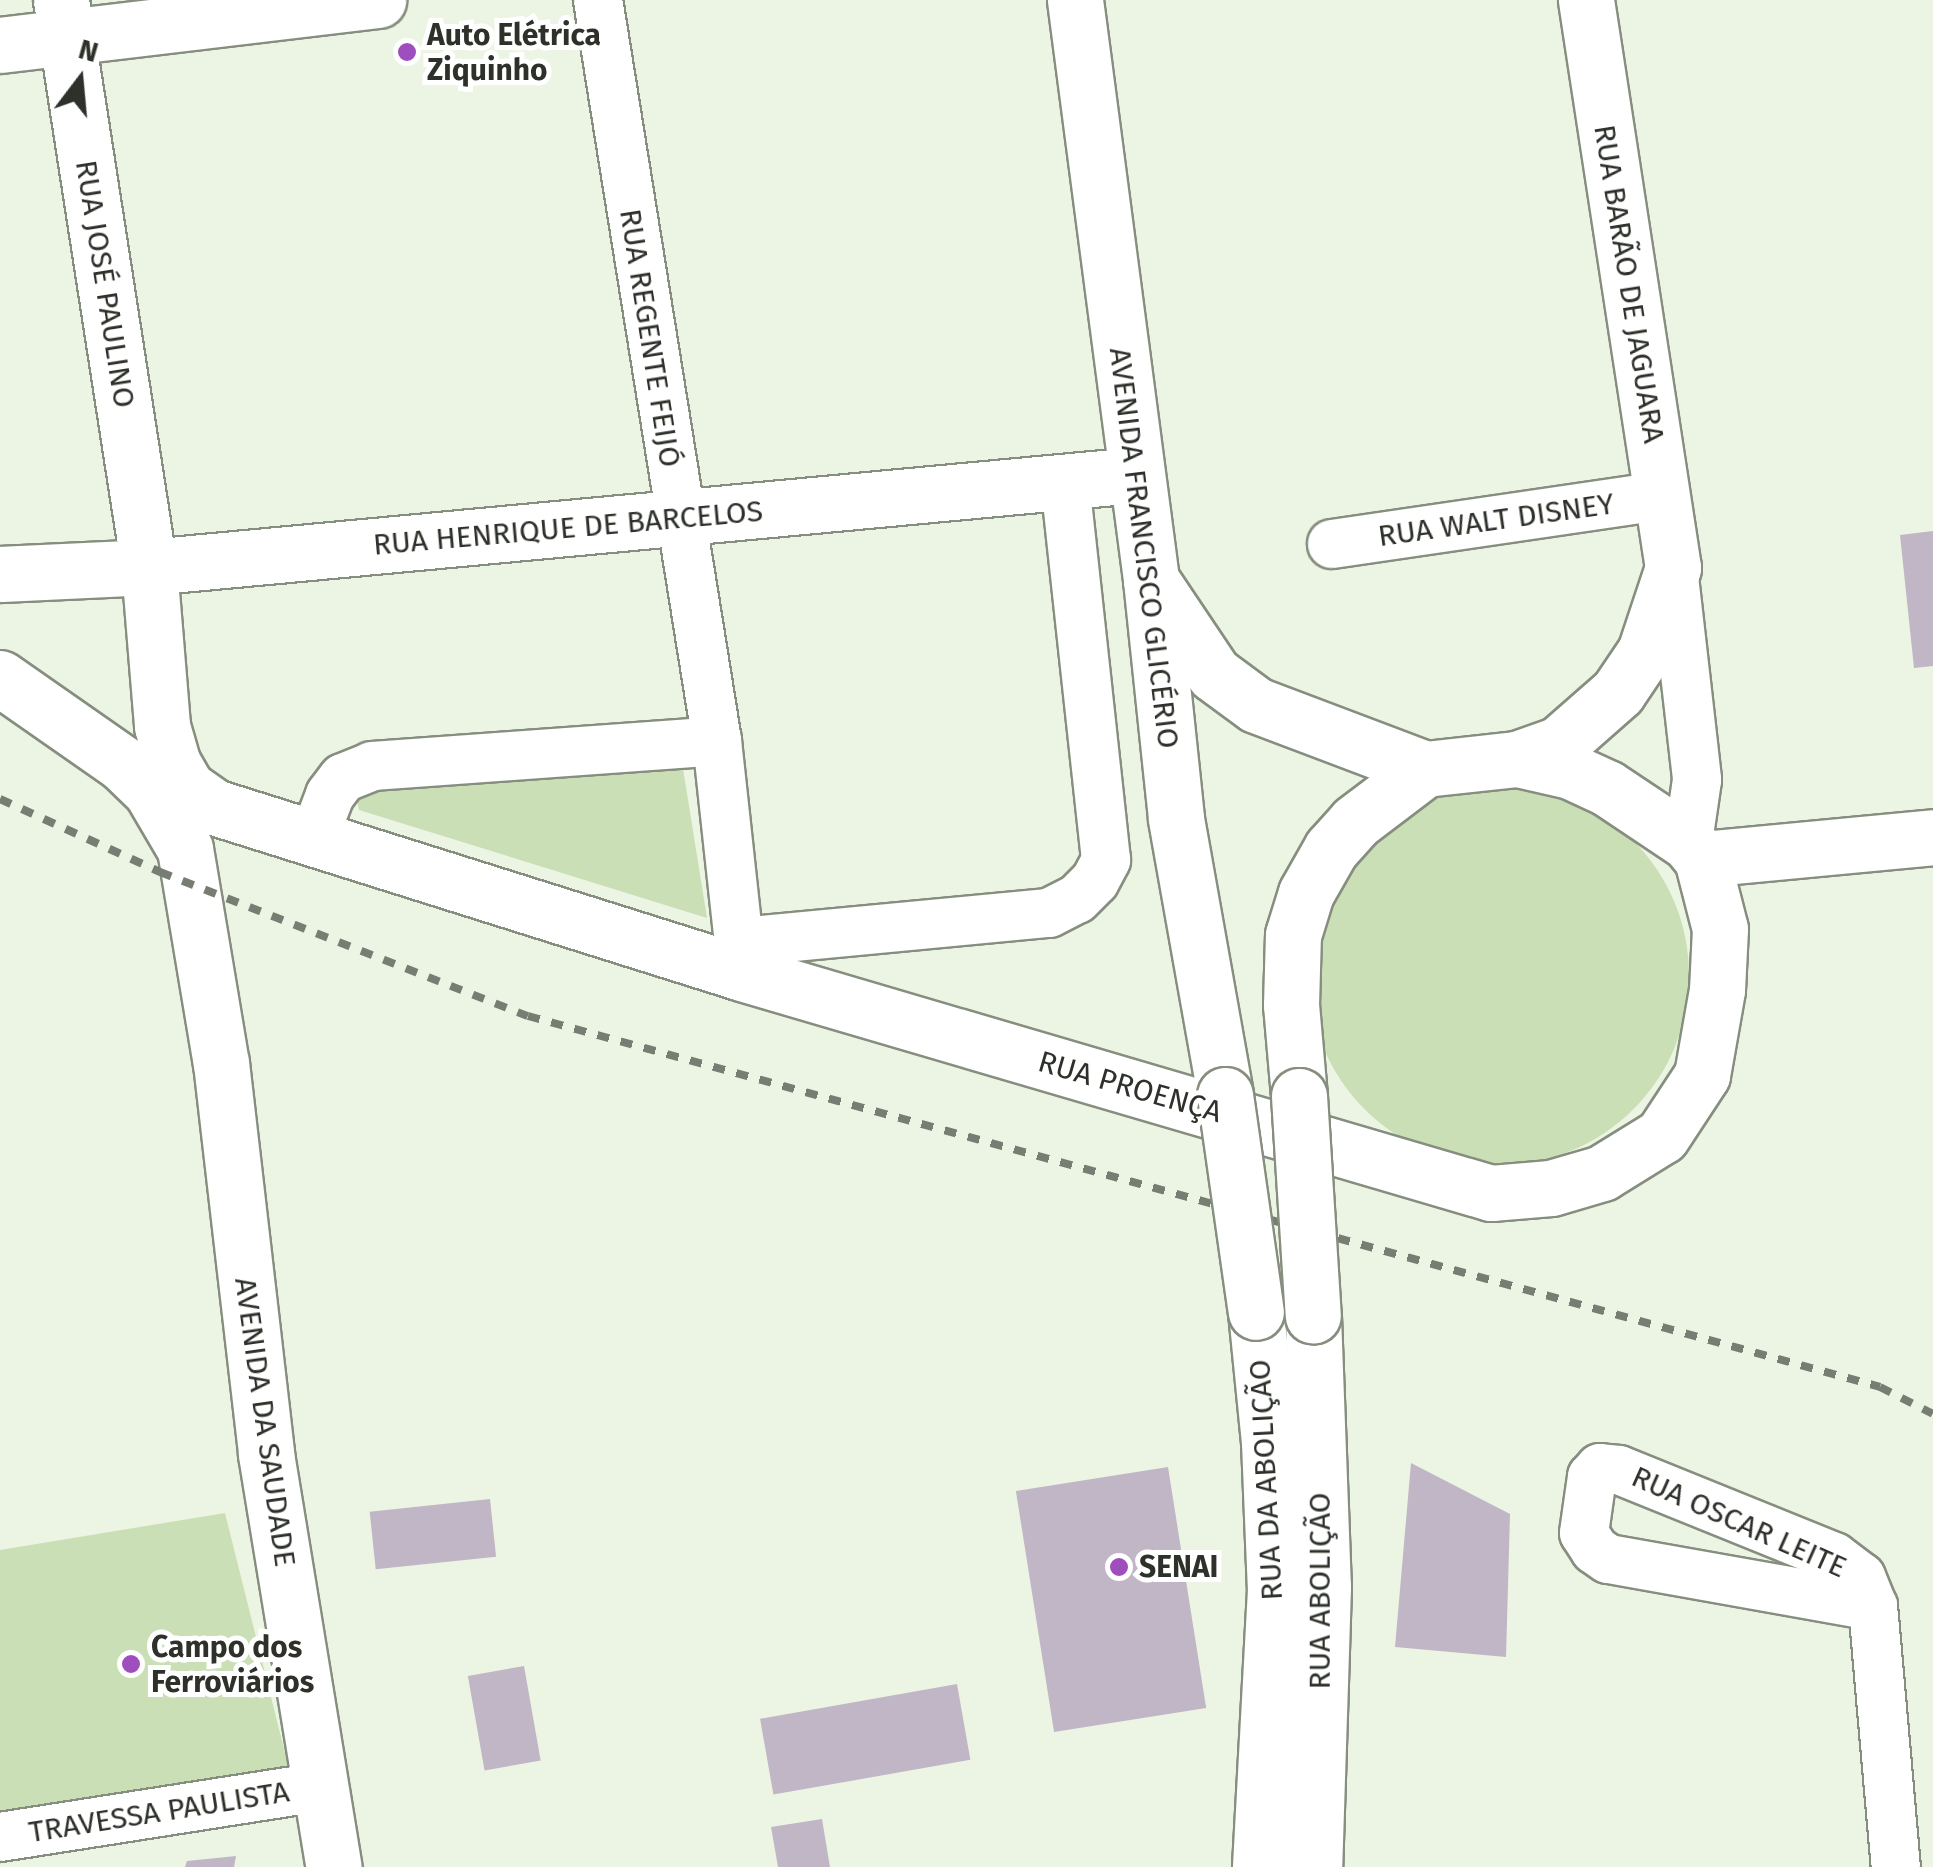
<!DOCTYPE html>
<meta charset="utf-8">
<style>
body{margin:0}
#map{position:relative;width:1933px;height:1867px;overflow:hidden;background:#ecf5e4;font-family:"Fira Sans",sans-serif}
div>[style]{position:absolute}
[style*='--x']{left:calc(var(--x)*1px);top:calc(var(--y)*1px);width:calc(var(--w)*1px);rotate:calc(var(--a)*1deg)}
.green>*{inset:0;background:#cadfb5}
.round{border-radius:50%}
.building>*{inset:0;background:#c1b6c6;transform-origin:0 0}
.roads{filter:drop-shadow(2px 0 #868e7f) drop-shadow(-2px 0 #868e7f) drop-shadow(0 2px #868e7f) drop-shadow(0 -2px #868e7f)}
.minor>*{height:48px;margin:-24px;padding:0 24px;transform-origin:24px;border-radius:24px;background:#fff}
.major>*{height:55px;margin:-27.5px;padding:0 27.5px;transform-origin:27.5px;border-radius:27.5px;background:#fff}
.rail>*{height:8px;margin-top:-4px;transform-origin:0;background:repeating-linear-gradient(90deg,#777d72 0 12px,transparent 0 24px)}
.bridges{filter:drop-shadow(2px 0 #868e7f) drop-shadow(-2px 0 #868e7f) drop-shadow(0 2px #868e7f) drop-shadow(0 -2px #868e7f)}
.major-bridge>*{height:55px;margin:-27.5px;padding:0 27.5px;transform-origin:27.5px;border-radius:27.5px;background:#fff}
.dots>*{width:28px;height:28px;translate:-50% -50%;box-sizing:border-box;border:5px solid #fff;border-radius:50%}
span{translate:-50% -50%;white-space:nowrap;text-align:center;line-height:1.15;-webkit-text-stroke:10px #fff;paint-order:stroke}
.poi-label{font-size:30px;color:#2d312a;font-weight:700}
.left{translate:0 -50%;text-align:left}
.street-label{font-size:30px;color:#2d312a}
.north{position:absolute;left:30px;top:30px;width:100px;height:100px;-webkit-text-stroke:8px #fff;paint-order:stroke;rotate:16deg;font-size:28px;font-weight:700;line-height:40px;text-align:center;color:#2d312a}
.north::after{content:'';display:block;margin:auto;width:35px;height:45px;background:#2d312a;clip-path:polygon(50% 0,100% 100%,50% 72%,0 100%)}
</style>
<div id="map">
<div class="green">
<div style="clip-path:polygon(681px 756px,707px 918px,359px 810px,353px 781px)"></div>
<div class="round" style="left:1309px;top:785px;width:380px;height:380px"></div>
<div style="clip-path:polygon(225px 1513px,291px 1777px,0 1811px,0 1550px)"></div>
</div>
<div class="building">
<div style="clip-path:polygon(1933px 531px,1933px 666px,1914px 668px,1900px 535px)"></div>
<div style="clip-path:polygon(1411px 1463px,1510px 1514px,1506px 1657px,1395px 1647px)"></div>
<div style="left:1168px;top:1467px;width:244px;height:154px;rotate:81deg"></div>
<div style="left:490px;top:1499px;width:58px;height:121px;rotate:84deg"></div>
<div style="left:524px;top:1666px;width:96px;height:57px;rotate:80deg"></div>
<div style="left:957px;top:1684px;width:77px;height:200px;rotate:80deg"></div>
<div style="clip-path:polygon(822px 1819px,830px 1867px,778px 1867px,771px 1827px)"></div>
<div style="clip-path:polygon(236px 1856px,234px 1867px,185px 1867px,187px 1861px)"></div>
</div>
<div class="roads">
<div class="minor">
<div style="--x:598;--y:0;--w:750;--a:80.88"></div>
<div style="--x:717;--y:741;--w:233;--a:83.8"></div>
<div style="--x:1332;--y:544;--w:332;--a:-8.3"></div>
<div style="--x:1673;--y:568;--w:213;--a:83.5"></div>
<div style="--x:1697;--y:780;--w:63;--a:98.3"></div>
<div style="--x:314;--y:837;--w:45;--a:-69.1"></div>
<div style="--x:330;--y:795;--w:21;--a:-53"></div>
<div style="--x:343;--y:778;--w:31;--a:-22"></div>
<div style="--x:372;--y:766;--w:346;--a:-4.1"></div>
<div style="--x:741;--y:942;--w:309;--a:-5.4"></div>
<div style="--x:1049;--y:913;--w:31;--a:-27"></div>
<div style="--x:1077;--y:899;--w:25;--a:-45"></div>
<div style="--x:1095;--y:881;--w:24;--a:-62"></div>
<div style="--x:1106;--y:860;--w:381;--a:-96.2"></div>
<div style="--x:1873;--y:1606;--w:269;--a:-169.9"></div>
<div style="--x:1608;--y:1559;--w:16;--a:-145"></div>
<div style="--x:1595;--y:1550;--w:20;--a:-123"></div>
<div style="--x:1584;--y:1533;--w:57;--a:-81.9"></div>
<div style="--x:1592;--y:1477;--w:12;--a:-48"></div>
<div style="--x:1600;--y:1468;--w:19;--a:6"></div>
<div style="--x:1619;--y:1470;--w:232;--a:22"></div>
<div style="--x:1834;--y:1557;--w:34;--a:37"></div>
<div style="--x:1861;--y:1577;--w:31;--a:68"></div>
<div style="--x:1873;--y:1606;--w:262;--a:85"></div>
<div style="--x:0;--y:1837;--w:323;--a:-8.9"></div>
</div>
<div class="major">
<div style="--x:61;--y:0;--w:574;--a:81.18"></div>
<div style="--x:149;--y:567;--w:160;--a:85.3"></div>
<div style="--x:162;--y:726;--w:37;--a:74"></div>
<div style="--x:172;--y:762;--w:30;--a:60"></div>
<div style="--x:187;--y:788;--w:33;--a:35"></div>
<div style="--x:214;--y:807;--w:553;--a:17.45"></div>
<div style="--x:742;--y:973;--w:781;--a:16.37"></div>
<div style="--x:1491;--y:1193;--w:60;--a:-4.8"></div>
<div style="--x:1551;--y:1188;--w:53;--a:-16.4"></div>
<div style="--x:1602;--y:1173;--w:70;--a:-31.7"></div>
<div style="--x:1662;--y:1136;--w:73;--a:-56.7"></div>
<div style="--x:1702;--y:1075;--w:86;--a:-80"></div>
<div style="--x:1717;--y:990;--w:61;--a:-87.2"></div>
<div style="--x:1720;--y:929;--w:72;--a:-104.4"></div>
<div style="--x:1702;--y:859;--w:22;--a:-129"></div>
<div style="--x:1688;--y:842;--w:97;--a:-146.3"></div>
<div style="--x:1607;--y:788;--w:41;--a:-155.3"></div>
<div style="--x:1570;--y:771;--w:54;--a:-167.2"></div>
<div style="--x:1075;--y:0;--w:585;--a:82.53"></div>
<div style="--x:1151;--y:580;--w:240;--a:84"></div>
<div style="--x:1176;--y:819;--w:280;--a:79.9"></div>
<div style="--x:0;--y:45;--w:381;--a:-6.8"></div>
<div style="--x:0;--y:574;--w:149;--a:-2.7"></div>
<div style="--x:149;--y:567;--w:990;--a:-5.33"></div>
<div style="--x:1151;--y:580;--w:113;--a:56.2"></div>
<div style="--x:1214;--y:674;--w:52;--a:36.4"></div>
<div style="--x:1256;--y:705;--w:181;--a:20.7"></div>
<div style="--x:1425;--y:769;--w:93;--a:-6.2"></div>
<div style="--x:1517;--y:759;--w:45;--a:-19.7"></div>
<div style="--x:1559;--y:744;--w:79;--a:-41.4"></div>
<div style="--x:1618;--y:692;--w:48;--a:-56"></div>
<div style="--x:1645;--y:652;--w:89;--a:-71.6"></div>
<div style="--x:1673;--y:568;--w:575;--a:-98.71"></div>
<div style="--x:0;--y:678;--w:149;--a:34.9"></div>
<div style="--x:122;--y:763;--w:40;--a:44"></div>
<div style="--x:151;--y:791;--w:67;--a:59.6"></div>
<div style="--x:185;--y:849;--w:217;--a:80.5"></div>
<div style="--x:221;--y:1063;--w:394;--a:83.4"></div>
<div style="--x:266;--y:1454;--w:419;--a:80.7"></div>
<div style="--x:1702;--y:859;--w:232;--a:-5.4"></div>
<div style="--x:1299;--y:1096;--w:91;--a:-95"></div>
<div style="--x:1291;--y:1005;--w:70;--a:-88.4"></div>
<div style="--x:1293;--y:935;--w:44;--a:-72.8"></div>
<div style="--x:1306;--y:893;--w:51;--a:-60.4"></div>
<div style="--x:1331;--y:849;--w:36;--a:-48"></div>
<div style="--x:1355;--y:822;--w:88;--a:-37.1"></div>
<div style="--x:1256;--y:1312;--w:131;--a:84.3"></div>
<div style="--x:1269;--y:1442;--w:147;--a:87.7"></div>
<div style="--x:1275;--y:1589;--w:278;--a:93.1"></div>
<div style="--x:1313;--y:1316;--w:271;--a:87.9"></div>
<div style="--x:1323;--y:1587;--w:280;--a:91.8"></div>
</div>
</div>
<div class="rail">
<div style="--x:0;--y:799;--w:176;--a:24.5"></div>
<div style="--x:160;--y:872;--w:395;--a:21.4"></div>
<div style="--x:528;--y:1016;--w:1402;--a:15.34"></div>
<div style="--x:1880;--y:1387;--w:59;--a:27"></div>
</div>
<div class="bridges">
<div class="major-bridge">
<div style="--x:1225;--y:1095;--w:219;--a:81.9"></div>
<div style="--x:1299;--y:1096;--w:220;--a:86.4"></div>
</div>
</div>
<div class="dots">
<div style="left:407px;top:52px;background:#9f4ebe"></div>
<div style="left:1119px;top:1567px;background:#9f4ebe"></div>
<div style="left:131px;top:1664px;background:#9f4ebe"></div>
</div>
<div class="poi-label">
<span class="left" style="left:427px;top:52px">Auto Elétrica<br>Ziquinho</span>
<span class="left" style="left:1139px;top:1567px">SENAI</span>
<span class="left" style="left:151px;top:1664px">Campo dos<br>Ferroviários</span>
</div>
<div class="street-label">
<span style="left:105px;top:284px;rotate:81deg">RUA JOSÉ PAULINO</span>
<span style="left:1629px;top:284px;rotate:81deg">RUA BARÃO DE JAGUARA</span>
<span style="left:650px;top:338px;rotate:81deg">RUA REGENTE FEIJÓ</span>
<span style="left:1496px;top:520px;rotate:-8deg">RUA WALT DISNEY</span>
<span style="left:568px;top:528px;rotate:-5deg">RUA HENRIQUE DE BARCELOS</span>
<span style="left:1144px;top:548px;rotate:83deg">AVENIDA FRANCISCO GLICÉRIO</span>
<span style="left:1130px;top:1087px;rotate:16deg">RUA PROENÇA</span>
<span style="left:265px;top:1422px;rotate:82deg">AVENIDA DA SAUDADE</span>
<span style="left:1266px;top:1480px;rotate:-93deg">RUA DA ABOLIÇÃO</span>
<span style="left:1739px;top:1522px;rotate:24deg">RUA OSCAR LEITE</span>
<span style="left:1320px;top:1591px;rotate:-90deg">RUA ABOLIÇÃO</span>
<span style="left:159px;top:1812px;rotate:-9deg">TRAVESSA PAULISTA</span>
</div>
<div class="north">N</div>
</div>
